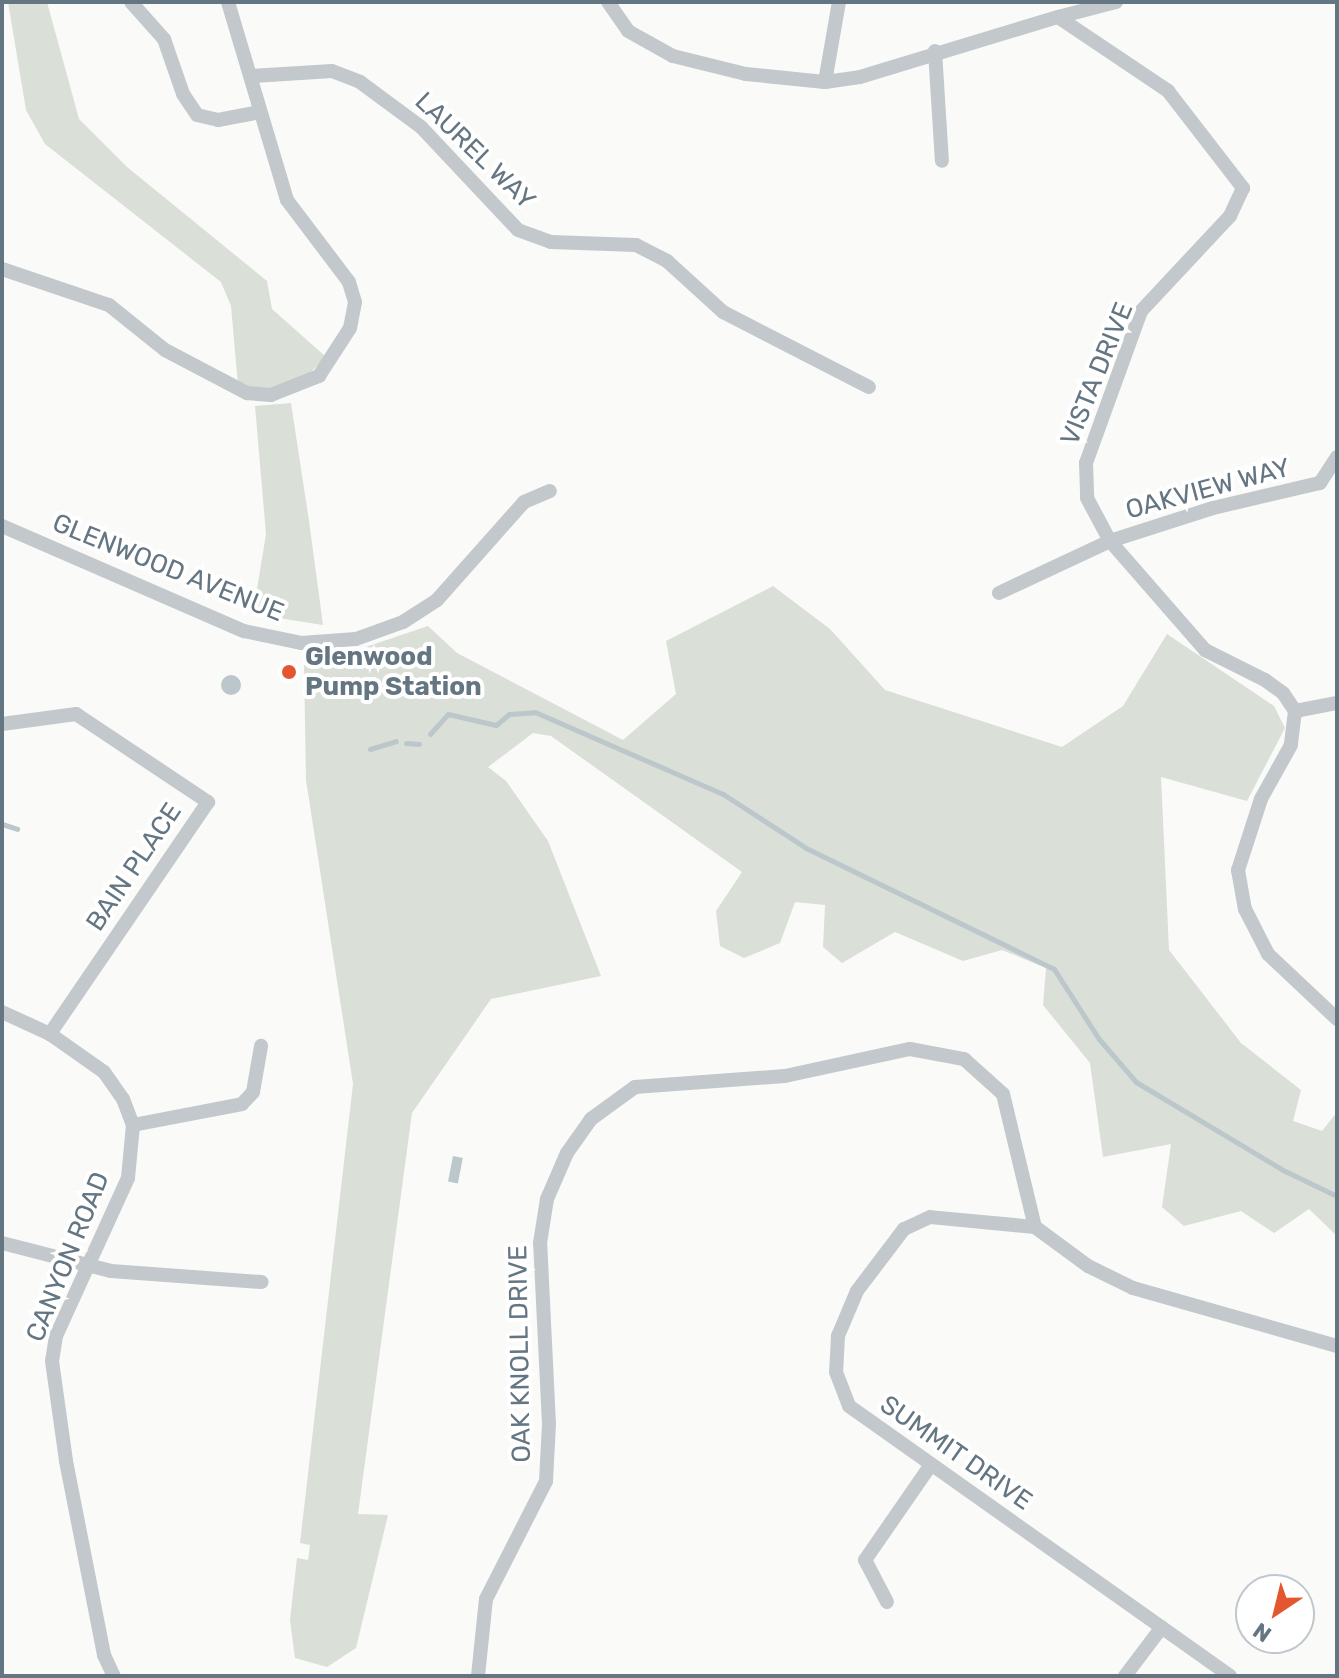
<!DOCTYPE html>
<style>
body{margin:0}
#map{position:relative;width:1339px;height:1678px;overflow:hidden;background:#fafaf8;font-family:Rubik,sans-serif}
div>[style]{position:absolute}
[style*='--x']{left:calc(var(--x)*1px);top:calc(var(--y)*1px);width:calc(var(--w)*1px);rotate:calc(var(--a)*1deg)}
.green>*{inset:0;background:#dadfd7}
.water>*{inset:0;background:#bbc7cb;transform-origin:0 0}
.round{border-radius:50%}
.stream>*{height:5px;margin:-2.5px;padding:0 2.5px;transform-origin:2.5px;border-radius:2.5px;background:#bbc7cb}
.street>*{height:14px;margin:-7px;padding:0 7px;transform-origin:7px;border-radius:7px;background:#c3c8cc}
.dots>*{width:22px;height:22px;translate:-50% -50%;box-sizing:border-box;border:4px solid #fff;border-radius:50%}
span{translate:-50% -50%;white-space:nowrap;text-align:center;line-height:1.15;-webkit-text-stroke:8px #fff;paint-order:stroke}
.street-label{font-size:26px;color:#657683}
.poi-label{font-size:26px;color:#657683;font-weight:700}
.left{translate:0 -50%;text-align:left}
.frame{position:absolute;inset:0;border:4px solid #657683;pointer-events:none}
.north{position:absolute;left:1235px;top:1574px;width:80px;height:80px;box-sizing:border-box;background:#fff;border:2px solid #c1c8cd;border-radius:50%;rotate:215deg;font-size:22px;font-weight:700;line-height:32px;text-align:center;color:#657683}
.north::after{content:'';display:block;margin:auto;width:28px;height:36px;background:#e4572e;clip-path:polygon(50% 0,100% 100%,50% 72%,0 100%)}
</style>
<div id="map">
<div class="green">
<div style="clip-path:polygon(8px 2px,47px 2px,79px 119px,127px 167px,267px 281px,272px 309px,326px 357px,307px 376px,269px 390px,238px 385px,231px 306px,221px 282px,45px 144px,26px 110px)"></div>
<div style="clip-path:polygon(291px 403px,309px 521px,323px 625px,253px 614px,266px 534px,255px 406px)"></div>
<div style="clip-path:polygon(773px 586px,830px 629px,885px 690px,1062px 747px,1123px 706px,1167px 634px,1274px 706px,1285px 728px,1247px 801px,1161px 777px,1169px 950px,1241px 1043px,1301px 1090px,1293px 1121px,1322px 1131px,1337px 1112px,1337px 1236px,1309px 1209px,1274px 1233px,1241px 1211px,1184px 1226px,1162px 1207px,1171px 1144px,1103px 1157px,1090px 1063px,1043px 1005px,1046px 968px,1002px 950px,963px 961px,895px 932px,842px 963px,823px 947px,825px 905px,795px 902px,780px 943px,744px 958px,720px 946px,716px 911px,742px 872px,551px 736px,533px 733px,488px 767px,506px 781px,548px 841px,601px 976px,491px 999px,412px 1113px,358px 1514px,388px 1515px,356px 1648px,327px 1667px,295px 1658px,290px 1620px,297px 1558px,308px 1560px,310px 1545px,300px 1543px,353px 1084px,306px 780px,304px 665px,313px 656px,348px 653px,428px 626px,457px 653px,623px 740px,676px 694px,666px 641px)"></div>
</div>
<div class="water">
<div class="round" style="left:221px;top:675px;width:20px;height:20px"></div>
<div style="left:453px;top:1156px;width:10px;height:26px;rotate:11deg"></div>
</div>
<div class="stream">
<div style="--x:430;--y:734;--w:27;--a:-48"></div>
<div style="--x:448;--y:714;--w:49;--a:12.9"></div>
<div style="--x:496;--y:725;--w:17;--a:-40"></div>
<div style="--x:509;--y:714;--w:26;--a:-4"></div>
<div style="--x:535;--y:712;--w:205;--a:23.6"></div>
<div style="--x:723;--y:794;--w:99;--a:33"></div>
<div style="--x:806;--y:848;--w:276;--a:26"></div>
<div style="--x:1054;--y:969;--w:83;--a:57.3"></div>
<div style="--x:1099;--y:1039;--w:57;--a:49.3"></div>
<div style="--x:1136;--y:1082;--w:174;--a:30.9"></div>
<div style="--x:1285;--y:1171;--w:58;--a:25.7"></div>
<div style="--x:406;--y:743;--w:13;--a:4"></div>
<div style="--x:370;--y:749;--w:27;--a:-17"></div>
<div style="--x:2;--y:824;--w:16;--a:18"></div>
</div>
<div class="street">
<div style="--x:131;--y:2;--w:50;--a:48.3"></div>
<div style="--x:164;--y:39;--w:58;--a:70.9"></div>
<div style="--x:183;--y:94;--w:25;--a:56"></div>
<div style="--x:197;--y:115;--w:22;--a:13"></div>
<div style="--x:218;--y:120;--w:43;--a:-10.8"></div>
<div style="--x:608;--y:2;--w:35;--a:55"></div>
<div style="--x:628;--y:31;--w:51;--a:29.1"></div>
<div style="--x:673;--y:56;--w:75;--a:13.9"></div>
<div style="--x:746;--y:74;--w:79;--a:5.8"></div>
<div style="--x:825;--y:82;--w:35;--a:-8"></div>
<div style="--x:860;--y:77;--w:207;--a:-16.9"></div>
<div style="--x:1058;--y:17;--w:133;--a:33.9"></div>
<div style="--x:1168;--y:91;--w:123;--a:52.3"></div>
<div style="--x:1243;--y:188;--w:31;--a:115"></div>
<div style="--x:1230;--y:216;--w:130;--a:133.1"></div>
<div style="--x:1141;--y:311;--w:162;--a:109.9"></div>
<div style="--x:1086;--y:463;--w:35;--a:88"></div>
<div style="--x:1087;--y:498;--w:49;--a:61.9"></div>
<div style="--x:1110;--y:541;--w:145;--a:48.9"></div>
<div style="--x:1205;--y:650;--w:67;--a:26.6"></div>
<div style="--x:1265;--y:680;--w:22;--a:36"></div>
<div style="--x:1283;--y:693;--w:22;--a:56"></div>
<div style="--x:1295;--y:711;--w:34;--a:97"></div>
<div style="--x:1291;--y:745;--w:62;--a:119.1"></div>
<div style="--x:1261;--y:799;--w:75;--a:107.9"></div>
<div style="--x:1238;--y:870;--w:40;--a:80"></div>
<div style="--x:1245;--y:909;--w:51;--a:62.9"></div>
<div style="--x:1268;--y:954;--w:95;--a:43.3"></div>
<div style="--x:1058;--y:17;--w:60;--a:-14.5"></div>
<div style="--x:935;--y:51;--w:110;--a:86.4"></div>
<div style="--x:252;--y:76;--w:80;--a:-3.6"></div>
<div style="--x:332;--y:71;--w:30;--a:21"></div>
<div style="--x:360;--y:82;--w:76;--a:36.4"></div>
<div style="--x:421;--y:127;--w:141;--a:46.7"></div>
<div style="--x:518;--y:230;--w:35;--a:20"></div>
<div style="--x:551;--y:242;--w:85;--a:2"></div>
<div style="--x:636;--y:245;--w:35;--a:27"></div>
<div style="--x:667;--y:261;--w:76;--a:42.3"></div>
<div style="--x:723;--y:312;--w:164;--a:27.2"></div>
<div style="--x:825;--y:82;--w:81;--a:-80.1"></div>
<div style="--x:2;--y:269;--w:113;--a:18.6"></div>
<div style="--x:109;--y:305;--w:72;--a:38.8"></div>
<div style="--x:165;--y:350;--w:93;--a:27.7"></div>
<div style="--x:247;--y:393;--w:24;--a:5"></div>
<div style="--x:271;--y:395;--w:52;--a:-21.6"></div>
<div style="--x:319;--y:376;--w:57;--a:-57.1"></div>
<div style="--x:350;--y:328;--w:26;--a:-79"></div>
<div style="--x:355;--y:302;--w:21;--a:-107"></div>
<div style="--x:349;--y:282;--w:103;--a:-127.1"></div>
<div style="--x:287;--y:200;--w:207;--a:-106.6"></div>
<div style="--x:2;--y:526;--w:264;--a:23.5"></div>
<div style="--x:244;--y:631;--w:58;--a:11.9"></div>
<div style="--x:301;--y:643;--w:55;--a:-4.2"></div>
<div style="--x:356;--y:639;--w:50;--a:-19.9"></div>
<div style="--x:403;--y:622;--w:40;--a:-32.9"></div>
<div style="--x:437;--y:600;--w:131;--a:-48.4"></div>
<div style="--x:524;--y:502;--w:28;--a:-23"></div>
<div style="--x:999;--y:593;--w:123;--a:-25.1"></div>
<div style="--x:1110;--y:541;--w:108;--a:-17.8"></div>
<div style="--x:1213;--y:508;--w:110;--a:-13.2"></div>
<div style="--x:1320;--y:483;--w:31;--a:-57"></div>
<div style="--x:1295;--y:711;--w:43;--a:-10.8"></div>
<div style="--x:2;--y:724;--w:75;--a:-7.7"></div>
<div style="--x:76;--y:714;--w:159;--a:33.7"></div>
<div style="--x:208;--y:802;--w:281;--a:124.3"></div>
<div style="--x:2;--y:1012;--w:53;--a:24.6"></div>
<div style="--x:50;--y:1034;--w:66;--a:35.1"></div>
<div style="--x:104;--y:1072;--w:33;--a:55"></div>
<div style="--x:123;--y:1099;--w:28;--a:69"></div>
<div style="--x:133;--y:1125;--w:53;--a:95.4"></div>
<div style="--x:128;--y:1178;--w:174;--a:114.5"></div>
<div style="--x:56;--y:1336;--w:25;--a:99"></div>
<div style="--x:52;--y:1361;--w:101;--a:82"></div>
<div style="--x:66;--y:1461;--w:198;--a:78.9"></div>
<div style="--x:104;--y:1655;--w:23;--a:65"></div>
<div style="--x:133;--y:1125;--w:111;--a:-10.9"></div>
<div style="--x:242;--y:1104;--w:16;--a:-47"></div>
<div style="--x:253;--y:1092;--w:47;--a:-80.1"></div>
<div style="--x:1035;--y:1227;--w:105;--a:-174.6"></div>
<div style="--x:930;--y:1217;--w:29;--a:155"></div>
<div style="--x:904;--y:1229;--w:78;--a:127.2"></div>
<div style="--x:857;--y:1291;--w:49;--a:112.9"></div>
<div style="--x:838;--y:1336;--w:36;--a:93"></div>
<div style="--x:836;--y:1372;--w:36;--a:69"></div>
<div style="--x:849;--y:1406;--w:467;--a:35.3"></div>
<div style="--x:2;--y:1243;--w:113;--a:14.4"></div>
<div style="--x:111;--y:1271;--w:151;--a:4.2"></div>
<div style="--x:887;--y:1602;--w:47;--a:-117.6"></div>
<div style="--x:865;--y:1560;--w:114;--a:-55.3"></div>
<div style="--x:478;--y:1676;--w:77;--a:-84.1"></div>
<div style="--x:486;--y:1599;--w:132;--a:-63"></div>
<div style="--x:546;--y:1481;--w:57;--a:-87"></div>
<div style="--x:549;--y:1424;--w:181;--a:-92.8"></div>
<div style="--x:540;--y:1243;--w:45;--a:-81"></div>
<div style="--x:547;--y:1199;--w:50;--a:-66.5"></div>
<div style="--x:567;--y:1153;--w:42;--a:-54.8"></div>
<div style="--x:591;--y:1119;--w:54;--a:-36"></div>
<div style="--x:635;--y:1087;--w:150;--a:-4.2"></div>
<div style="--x:785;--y:1076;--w:128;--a:-12.2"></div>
<div style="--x:910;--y:1049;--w:55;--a:10.5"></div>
<div style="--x:964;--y:1059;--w:52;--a:41.9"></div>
<div style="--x:1003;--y:1094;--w:137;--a:76.5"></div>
<div style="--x:1035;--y:1227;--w:66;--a:36.3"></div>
<div style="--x:1088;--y:1266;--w:50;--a:26.1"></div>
<div style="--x:1133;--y:1288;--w:212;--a:15.9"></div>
<div style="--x:1125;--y:1676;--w:61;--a:-52.9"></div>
</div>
<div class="dots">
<div style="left:289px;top:672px;background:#e4572e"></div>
</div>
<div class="street-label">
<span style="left:475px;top:151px;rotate:44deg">LAUREL WAY</span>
<span style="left:1097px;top:374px;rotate:-68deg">VISTA DRIVE</span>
<span style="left:1208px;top:489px;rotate:-15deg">OAKVIEW WAY</span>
<span style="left:168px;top:568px;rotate:22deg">GLENWOOD AVENUE</span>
<span style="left:134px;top:867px;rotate:-56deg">BAIN PLACE</span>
<span style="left:68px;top:1257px;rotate:-68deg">CANYON ROAD</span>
<span style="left:520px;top:1354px;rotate:-91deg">OAK KNOLL DRIVE</span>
<span style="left:956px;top:1453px;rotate:35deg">SUMMIT DRIVE</span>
</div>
<div class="poi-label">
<span class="left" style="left:305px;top:672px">Glenwood<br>Pump Station</span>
</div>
<div class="frame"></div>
<div class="north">N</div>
</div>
